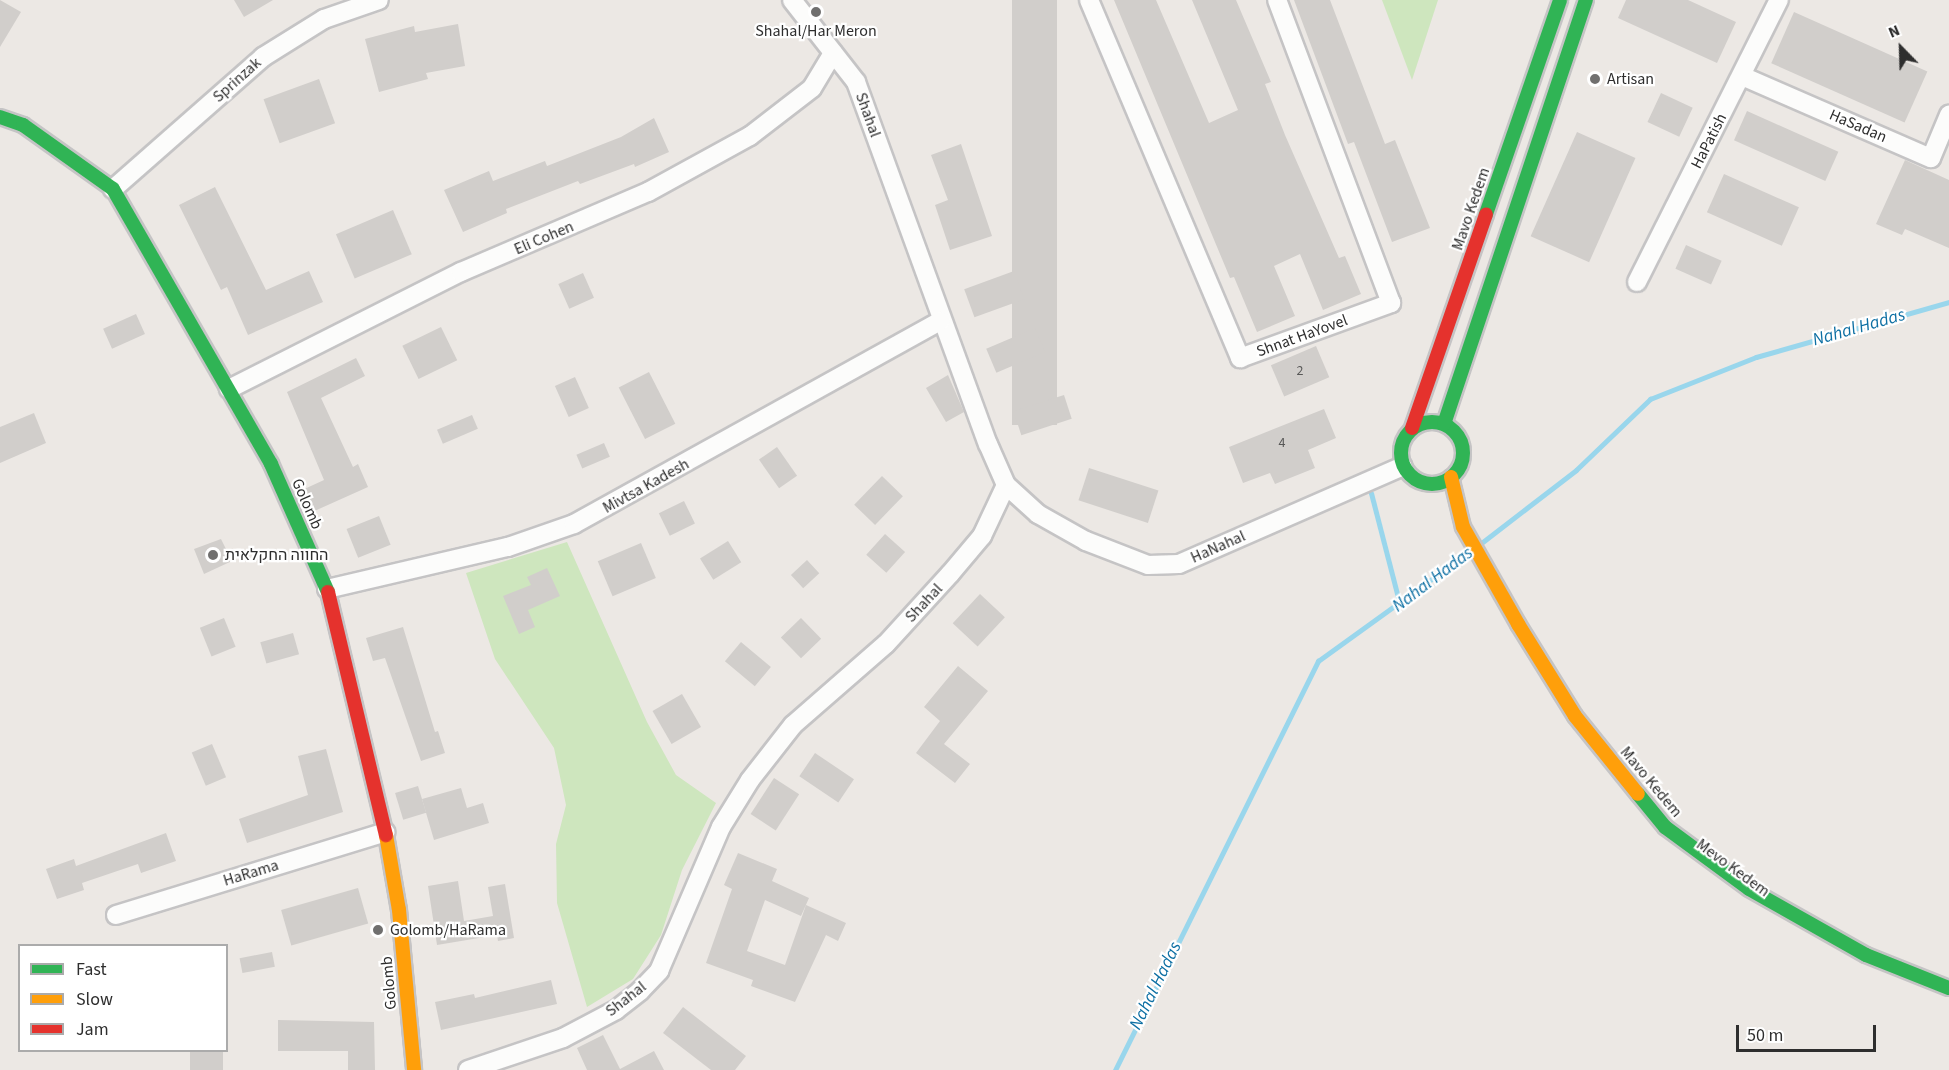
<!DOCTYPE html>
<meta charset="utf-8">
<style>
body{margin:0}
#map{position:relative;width:1949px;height:1070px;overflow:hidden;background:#ece8e4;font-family:"Source Sans 3",Heebo,sans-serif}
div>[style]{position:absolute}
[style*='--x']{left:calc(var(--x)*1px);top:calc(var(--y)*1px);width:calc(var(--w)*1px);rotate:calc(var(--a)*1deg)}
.green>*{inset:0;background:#cee6be}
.stream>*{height:5px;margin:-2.5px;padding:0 2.5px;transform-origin:2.5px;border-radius:2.5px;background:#99d6ec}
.building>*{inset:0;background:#d1cecb;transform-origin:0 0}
.roads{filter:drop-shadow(2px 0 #c5c4c5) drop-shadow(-2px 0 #c5c4c5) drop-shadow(0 2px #c5c4c5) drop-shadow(0 -2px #c5c4c5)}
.street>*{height:18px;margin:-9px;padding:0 9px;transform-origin:9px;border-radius:9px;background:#fcfcfb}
.fast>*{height:14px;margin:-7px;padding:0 7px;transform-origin:7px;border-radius:7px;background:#30b455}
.fast>.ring{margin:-7px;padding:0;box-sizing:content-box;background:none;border:14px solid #30b455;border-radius:50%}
.slow>*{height:14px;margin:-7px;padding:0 7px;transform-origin:7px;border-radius:7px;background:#ff9f0a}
.jam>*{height:14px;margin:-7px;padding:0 7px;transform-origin:7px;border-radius:7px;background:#e5322d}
.dots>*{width:16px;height:16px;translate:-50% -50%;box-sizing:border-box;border:3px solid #fff;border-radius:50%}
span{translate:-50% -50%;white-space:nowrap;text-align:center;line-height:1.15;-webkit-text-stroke:4.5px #fff;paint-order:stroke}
.number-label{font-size:14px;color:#585857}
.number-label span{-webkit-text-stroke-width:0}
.poi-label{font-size:16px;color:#2e2e2e}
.left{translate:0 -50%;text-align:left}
.street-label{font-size:16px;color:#2e2e2e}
.water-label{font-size:18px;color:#0d6fa3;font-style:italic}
.legend{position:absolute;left:18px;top:944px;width:210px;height:108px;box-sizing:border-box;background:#fff;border:2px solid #ababab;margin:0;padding:8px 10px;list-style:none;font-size:18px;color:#2e2e2e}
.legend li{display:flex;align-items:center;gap:12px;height:30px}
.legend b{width:30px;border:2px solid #ababab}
.north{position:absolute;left:1871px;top:18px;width:60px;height:60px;-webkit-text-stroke:4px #fff;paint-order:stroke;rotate:337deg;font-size:16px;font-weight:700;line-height:24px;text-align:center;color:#2e2e2e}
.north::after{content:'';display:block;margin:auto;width:21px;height:27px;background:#2e2e2e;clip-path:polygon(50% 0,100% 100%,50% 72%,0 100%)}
.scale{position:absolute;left:1736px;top:1025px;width:140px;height:27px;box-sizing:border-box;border:3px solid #2e2e2e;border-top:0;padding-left:8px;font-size:18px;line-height:21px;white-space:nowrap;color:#2e2e2e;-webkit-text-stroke:4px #fff;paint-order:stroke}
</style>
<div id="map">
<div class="green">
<div style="clip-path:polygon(1382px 0,1438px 0,1412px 80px)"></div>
<div style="clip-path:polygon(567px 542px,647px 722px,676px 775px,716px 803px,682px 870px,661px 935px,633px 979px,587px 1007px,557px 903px,556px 844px,566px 805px,554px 748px,495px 659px,466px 573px)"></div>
</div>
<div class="stream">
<div style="--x:1371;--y:493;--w:116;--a:75.5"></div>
<div style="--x:1480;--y:544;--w:121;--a:-37.6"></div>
<div style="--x:1576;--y:470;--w:103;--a:-43.8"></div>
<div style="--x:1650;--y:399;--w:114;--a:-21.6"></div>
<div style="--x:1756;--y:357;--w:201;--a:-15.9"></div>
<div style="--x:1115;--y:1070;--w:457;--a:-63.6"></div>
<div style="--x:1318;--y:661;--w:185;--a:-35.8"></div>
</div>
<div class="building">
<div style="clip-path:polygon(0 0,21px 12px,0 47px)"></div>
<div style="clip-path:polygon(234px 0,273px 0,244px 17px)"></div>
<div style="left:1012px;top:0;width:45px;height:425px"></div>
<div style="clip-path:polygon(1114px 0,1156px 0,1209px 123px,1238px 110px,1192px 0,1236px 0,1271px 82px,1265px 84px,1285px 135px,1339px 258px,1345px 256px,1361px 294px,1323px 310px,1300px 254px,1274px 266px,1295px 316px,1257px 332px,1234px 277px,1230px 278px)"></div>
<div style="clip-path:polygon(1294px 0,1330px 0,1385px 144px,1395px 140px,1430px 228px,1392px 242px,1354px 142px,1348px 144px)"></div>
<div style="clip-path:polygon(1626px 0,1688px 0,1736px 22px,1717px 63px,1618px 18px)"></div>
<div style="left:1794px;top:12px;width:146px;height:56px;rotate:24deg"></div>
<div style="clip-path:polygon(458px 24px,465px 66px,426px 73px,428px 79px,379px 92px,365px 39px,414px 26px,415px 32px)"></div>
<div style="left:319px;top:79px;width:47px;height:59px;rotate:70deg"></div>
<div style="left:1661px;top:93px;width:35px;height:32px;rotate:25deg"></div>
<div style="left:1747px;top:111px;width:100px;height:32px;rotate:24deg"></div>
<div style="clip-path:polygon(654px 118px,669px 152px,635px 167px,634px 164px,580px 184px,578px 181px,506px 209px,507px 213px,463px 232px,444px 190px,489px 171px,493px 181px,545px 161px,547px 166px,621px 137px)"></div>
<div style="left:1577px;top:132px;width:64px;height:114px;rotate:24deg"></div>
<div style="clip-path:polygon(961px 144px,992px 236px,950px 250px,935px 205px,948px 200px,931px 155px)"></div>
<div style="clip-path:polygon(1905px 160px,1949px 180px,1949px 248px,1905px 229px,1902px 235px,1876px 224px)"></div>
<div style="left:1724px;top:174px;width:82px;height:42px;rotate:24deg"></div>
<div style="clip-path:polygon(215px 187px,266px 290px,309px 271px,323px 302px,248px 335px,227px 287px,221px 290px,179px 205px)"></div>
<div style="left:393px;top:210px;width:48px;height:62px;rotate:67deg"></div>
<div style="left:1686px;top:245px;width:39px;height:26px;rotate:24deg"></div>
<div style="left:1014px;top:271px;width:30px;height:53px;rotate:70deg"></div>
<div style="left:583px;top:273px;width:27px;height:27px;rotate:66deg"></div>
<div style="left:136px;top:314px;width:22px;height:36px;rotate:66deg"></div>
<div style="left:441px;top:327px;width:37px;height:43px;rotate:64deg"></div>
<div style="left:1035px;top:328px;width:26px;height:53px;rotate:67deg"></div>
<div style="left:1316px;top:346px;width:34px;height:49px;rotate:67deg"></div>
<div style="clip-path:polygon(356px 358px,365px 376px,321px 398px,353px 467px,358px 464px,368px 487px,310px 513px,300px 491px,324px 480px,287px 392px)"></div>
<div style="left:649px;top:372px;width:58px;height:34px;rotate:63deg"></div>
<div style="clip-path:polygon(948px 375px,964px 412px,946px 422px,926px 388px)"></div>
<div style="left:575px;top:377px;width:34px;height:22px;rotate:66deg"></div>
<div style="left:1064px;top:395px;width:25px;height:53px;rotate:72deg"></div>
<div style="clip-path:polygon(1324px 409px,1336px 438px,1308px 450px,1315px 468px,1275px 484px,1270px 473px,1243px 483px,1229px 447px)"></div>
<div style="clip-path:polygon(34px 413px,46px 443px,0 463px,0 427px)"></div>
<div style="left:472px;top:415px;width:15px;height:38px;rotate:67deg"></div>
<div style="left:604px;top:443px;width:15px;height:30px;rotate:67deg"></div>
<div style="left:777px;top:447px;width:35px;height:22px;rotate:55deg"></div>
<div style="left:1089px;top:468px;width:73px;height:34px;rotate:18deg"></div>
<div style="left:882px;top:476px;width:29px;height:40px;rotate:44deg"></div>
<div style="left:684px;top:501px;width:25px;height:28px;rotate:64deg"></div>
<div style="left:379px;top:516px;width:31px;height:35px;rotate:68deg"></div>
<div style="left:885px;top:534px;width:27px;height:28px;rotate:42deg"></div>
<div style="clip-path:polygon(221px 539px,232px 561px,204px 574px,194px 549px)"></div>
<div style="left:728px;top:541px;width:25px;height:33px;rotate:58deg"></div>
<div style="left:641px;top:543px;width:38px;height:47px;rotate:67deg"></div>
<div style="left:807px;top:560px;width:18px;height:22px;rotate:47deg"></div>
<div style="clip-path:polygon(547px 568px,560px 596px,528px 610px,535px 627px,519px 634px,503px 596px,531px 585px,527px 577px)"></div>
<div style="left:980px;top:594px;width:34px;height:40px;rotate:43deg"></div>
<div style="left:224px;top:618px;width:31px;height:26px;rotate:68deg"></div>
<div style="left:801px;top:618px;width:29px;height:28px;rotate:46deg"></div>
<div style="clip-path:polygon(403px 627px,435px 732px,438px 731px,445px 753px,421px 761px,385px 658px,373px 661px,366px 638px)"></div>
<div style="left:293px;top:633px;width:22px;height:34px;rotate:74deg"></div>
<div style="left:741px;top:642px;width:39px;height:25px;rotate:40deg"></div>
<div style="clip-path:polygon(958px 666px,988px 691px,944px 744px,970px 764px,955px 783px,916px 753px,940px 721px,924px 707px)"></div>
<div style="left:682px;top:694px;width:38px;height:34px;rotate:60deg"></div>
<div style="left:212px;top:744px;width:36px;height:22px;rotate:67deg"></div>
<div style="clip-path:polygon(326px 749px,343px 812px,247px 843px,239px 819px,308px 795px,298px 756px)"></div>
<div style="left:815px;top:753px;width:47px;height:28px;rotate:34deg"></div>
<div style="left:774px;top:778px;width:30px;height:43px;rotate:33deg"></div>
<div style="left:418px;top:786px;width:28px;height:24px;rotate:73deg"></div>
<div style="clip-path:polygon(461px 788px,467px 808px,483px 803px,489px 823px,434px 840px,422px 799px)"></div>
<div style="clip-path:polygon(166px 833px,176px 861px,141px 873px,138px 864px,82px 883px,84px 890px,57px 899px,46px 869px,74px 859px,76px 866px)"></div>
<div style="clip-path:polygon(738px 853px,777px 869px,772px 881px,809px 898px,801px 916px,765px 900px,747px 951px,785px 965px,806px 905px,846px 923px,838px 941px,826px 935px,795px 1002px,751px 986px,753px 980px,706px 963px,732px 889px,724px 885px)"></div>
<div style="clip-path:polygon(458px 881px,464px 921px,493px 916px,488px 887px,505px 884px,514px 938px,498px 941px,497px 935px,437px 945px,428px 886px)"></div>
<div style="left:358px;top:888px;width:37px;height:80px;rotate:74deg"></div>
<div style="left:272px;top:952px;width:15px;height:33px;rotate:79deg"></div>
<div style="clip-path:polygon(551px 980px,557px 1004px,441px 1030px,435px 1002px,474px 994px,475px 998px)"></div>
<div style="clip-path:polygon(683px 1007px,746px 1056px,735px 1070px,711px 1070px,663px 1033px)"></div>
<div style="clip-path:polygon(278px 1020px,374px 1022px,375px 1070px,348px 1070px,348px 1051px,278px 1051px)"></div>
<div style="clip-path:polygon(603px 1035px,620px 1069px,654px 1051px,664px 1070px,587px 1070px,577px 1048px)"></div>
<div style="left:190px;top:1050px;width:33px;height:20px"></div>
</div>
<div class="roads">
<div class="street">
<div style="--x:792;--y:0;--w:104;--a:52"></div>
<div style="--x:856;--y:82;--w:385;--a:70"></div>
<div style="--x:988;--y:444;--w:45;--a:66.3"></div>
<div style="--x:1006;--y:485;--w:43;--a:42.2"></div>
<div style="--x:1038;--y:514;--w:55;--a:29.4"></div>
<div style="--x:1086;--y:541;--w:66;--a:21.2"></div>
<div style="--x:1148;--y:565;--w:31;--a:-2"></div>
<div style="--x:1179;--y:564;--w:244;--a:-23.6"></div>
<div style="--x:1089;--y:0;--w:389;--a:67.1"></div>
<div style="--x:1240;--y:358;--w:161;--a:-20"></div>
<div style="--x:1391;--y:303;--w:324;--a:-110.6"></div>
<div style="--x:1742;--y:76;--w:206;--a:23.5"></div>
<div style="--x:1931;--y:158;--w:47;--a:-67.3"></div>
<div style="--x:113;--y:189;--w:200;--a:-41.3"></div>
<div style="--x:263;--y:57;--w:72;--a:-31.9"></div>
<div style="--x:324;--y:19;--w:58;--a:-19.1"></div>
<div style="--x:1637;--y:282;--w:316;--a:-63.3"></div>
<div style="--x:229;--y:389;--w:260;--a:-26.8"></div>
<div style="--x:461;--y:272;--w:203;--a:-23.2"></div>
<div style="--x:648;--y:192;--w:116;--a:-28.8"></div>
<div style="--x:750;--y:136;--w:78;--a:-37.7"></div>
<div style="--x:812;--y:88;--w:41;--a:-59"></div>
<div style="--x:327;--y:589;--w:186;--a:-13.1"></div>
<div style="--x:508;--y:547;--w:70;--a:-19.2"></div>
<div style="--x:574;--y:524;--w:419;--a:-29"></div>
<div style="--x:116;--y:915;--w:282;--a:-17.1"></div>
<div style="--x:468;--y:1070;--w:100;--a:-18.6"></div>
<div style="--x:563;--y:1038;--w:60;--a:-27.8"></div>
<div style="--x:616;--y:1010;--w:31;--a:-38"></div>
<div style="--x:640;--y:991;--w:28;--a:-46"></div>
<div style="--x:659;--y:971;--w:157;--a:-66.7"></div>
<div style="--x:721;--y:827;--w:55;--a:-58.3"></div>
<div style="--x:750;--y:780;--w:70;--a:-52"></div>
<div style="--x:793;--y:725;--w:123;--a:-41.1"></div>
<div style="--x:886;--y:644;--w:95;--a:-47.6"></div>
<div style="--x:950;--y:574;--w:50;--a:-49.9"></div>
<div style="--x:982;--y:536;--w:56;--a:-64.8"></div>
</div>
<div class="fast">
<div style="--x:0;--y:117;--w:24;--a:19"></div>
<div style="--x:23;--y:125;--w:110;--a:35.4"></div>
<div style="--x:113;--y:189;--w:317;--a:60.1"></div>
<div style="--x:271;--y:464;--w:140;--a:66"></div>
<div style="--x:1486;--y:214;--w:226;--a:-70.9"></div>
<div class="ring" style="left:1401px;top:422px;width:48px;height:48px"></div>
<div style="--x:1444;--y:424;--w:447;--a:-71.5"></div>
<div style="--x:1638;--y:794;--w:43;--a:50.7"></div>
<div style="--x:1665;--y:827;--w:104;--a:36.4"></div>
<div style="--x:1749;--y:889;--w:134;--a:29.4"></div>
<div style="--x:1866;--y:955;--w:89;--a:21.7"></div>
</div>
<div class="slow">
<div style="--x:1451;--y:477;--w:51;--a:76.5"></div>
<div style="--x:1463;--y:527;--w:112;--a:60.4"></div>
<div style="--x:1518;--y:624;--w:108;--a:58.2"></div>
<div style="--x:1575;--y:716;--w:100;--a:51.1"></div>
<div style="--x:386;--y:835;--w:76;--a:80.2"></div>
<div style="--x:399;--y:910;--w:161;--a:84.6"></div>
</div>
<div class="jam">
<div style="--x:1412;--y:428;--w:226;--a:-70.9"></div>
<div style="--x:328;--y:592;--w:250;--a:76.6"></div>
</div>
</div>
<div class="dots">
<div style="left:816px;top:12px;background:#706f6e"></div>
<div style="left:1595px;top:79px;background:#706f6e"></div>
<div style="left:213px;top:555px;background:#706f6e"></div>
<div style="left:378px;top:930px;background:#706f6e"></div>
</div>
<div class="number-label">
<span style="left:1300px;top:371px">2</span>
<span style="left:1282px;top:443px">4</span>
</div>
<div class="poi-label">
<span style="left:816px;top:31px">Shahal/Har Meron</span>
<span class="left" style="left:1607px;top:79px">Artisan</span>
<span class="left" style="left:225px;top:555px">החווה החקלאית</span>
<span class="left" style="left:390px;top:930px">Golomb/HaRama</span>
</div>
<div class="street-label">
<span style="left:237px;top:80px;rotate:-42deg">Sprinzak</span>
<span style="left:868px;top:115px;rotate:70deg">Shahal</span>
<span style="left:1858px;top:126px;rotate:23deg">HaSadan</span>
<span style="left:1709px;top:141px;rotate:-63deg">HaPatish</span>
<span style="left:1471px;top:209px;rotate:-71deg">Mavo Kedem</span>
<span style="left:544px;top:238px;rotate:-23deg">Eli Cohen</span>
<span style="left:1302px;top:336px;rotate:-20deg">Shnat HaYovel</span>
<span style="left:646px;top:486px;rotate:-29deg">Mivtsa Kadesh</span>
<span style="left:307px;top:504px;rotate:66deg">Golomb</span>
<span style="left:1218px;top:547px;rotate:-24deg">HaNahal</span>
<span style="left:924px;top:603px;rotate:-47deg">Shahal</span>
<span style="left:1651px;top:782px;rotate:50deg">Mavo Kedem</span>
<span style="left:1733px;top:868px;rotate:36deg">Mevo Kedem</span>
<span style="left:251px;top:873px;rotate:-17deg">HaRama</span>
<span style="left:389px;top:983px;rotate:-95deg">Golomb</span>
<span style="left:626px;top:999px;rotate:-38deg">Shahal</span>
</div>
<div class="water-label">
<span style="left:1859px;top:328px;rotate:-16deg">Nahal Hadas</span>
<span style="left:1433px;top:580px;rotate:-37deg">Nahal Hadas</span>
<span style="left:1156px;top:986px;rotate:-64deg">Nahal Hadas</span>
</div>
<ul class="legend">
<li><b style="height:8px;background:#30b455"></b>Fast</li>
<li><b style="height:8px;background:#ff9f0a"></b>Slow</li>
<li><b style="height:8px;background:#e5322d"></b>Jam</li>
</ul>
<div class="north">N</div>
<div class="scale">50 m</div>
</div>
